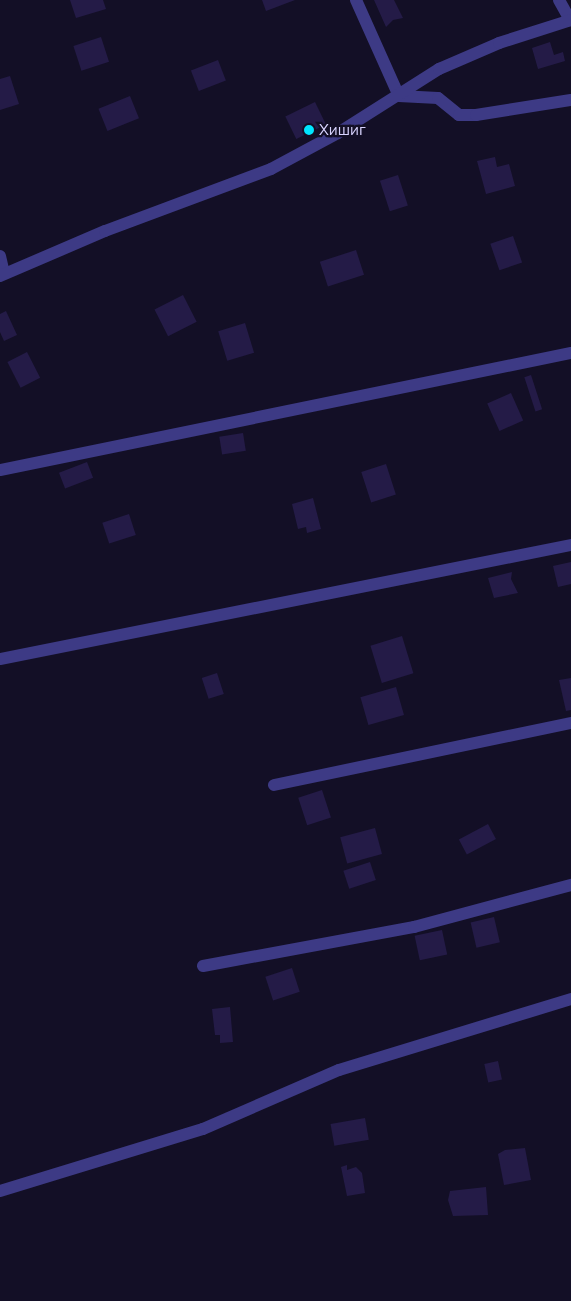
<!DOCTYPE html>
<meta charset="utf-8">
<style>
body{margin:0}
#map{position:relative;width:571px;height:1301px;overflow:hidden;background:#130f26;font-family:Mulish,sans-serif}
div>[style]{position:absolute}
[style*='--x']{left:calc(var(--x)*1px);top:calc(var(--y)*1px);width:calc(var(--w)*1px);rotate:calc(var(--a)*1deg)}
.building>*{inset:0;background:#241b47;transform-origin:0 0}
.minor>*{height:12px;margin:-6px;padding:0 6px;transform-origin:6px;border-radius:6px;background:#3d3a85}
.dots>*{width:14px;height:14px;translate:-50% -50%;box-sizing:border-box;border:2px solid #130f26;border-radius:50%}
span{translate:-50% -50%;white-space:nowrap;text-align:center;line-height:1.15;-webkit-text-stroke:4.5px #130f26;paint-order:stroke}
.poi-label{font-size:15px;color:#d9d4ff}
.left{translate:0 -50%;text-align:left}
</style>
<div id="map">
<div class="building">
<div style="clip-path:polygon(70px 0,103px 0,106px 9px,76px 18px)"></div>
<div style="clip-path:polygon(262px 0,295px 0,266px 11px)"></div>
<div style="clip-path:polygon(374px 0,394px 0,403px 18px,393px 20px,386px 27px)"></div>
<div style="left:101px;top:37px;width:26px;height:29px;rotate:72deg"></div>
<div style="clip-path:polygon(550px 42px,554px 55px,563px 52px,565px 61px,538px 69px,532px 48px)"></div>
<div style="left:218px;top:60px;width:22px;height:29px;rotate:69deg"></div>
<div style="clip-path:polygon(10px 76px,19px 104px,0 110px,0 79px)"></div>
<div style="left:130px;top:96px;width:24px;height:34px;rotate:68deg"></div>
<div style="left:315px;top:102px;width:25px;height:33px;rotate:64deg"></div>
<div style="clip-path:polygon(495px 157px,497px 167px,509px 164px,515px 186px,486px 194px,477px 161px)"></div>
<div style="left:398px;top:175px;width:32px;height:19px;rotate:72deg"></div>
<div style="left:513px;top:236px;width:28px;height:24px;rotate:71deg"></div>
<div style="left:356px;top:250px;width:26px;height:38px;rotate:72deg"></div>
<div style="left:183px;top:295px;width:30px;height:32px;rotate:63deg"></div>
<div style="clip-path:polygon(6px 311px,17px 335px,4px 341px,0 332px,0 314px)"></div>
<div style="left:245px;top:323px;width:31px;height:28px;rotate:73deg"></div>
<div style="left:27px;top:352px;width:29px;height:22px;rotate:63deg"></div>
<div style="left:531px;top:375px;width:36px;height:7px;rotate:72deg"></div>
<div style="left:511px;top:393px;width:30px;height:26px;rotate:66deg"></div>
<div style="left:243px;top:433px;width:18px;height:24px;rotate:81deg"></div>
<div style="left:87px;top:462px;width:17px;height:30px;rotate:69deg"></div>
<div style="left:386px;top:464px;width:32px;height:26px;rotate:72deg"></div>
<div style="clip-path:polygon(313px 498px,321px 529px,307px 533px,306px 527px,298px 529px,292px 504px)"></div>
<div style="left:129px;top:514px;width:22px;height:28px;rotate:72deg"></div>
<div style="clip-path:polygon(571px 562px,571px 584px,558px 587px,553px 566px)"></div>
<div style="clip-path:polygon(512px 572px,511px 579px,518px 593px,494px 598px,488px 578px)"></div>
<div style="left:402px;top:636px;width:39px;height:33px;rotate:73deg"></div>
<div style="left:217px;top:673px;width:22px;height:16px;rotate:72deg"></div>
<div style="clip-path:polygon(571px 678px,571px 710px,566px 711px,559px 680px)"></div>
<div style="left:396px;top:687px;width:29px;height:37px;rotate:74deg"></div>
<div style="left:322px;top:790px;width:29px;height:25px;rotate:72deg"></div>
<div style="left:488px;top:824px;width:17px;height:33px;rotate:62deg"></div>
<div style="left:375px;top:828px;width:27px;height:36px;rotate:75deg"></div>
<div style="left:370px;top:862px;width:19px;height:28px;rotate:72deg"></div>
<div style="left:494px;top:917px;width:26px;height:24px;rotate:77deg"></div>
<div style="left:442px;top:930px;width:25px;height:28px;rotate:78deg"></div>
<div style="left:292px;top:968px;width:25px;height:28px;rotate:72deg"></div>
<div style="clip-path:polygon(230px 1007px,233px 1042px,220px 1043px,220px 1035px,215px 1035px,212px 1009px)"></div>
<div style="left:498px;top:1061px;width:19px;height:14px;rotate:78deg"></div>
<div style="left:365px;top:1118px;width:22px;height:35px;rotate:80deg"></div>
<div style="clip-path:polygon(525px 1148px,531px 1180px,504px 1185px,498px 1154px,505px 1150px)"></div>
<div style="clip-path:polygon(347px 1165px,347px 1170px,356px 1167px,362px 1173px,365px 1193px,347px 1196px,341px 1167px)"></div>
<div style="clip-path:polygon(486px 1187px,488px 1215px,453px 1216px,448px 1200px,450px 1191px)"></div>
</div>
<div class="minor">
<div style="--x:356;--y:0;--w:105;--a:65.9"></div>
<div style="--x:399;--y:96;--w:39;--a:3"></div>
<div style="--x:438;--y:98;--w:27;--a:39"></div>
<div style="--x:459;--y:115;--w:17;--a:0"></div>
<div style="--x:476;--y:115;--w:96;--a:-9"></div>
<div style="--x:559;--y:0;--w:23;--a:61"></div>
<div style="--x:0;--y:256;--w:17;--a:77"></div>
<div style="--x:0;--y:276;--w:114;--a:-23.2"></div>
<div style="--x:105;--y:231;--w:177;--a:-20.5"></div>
<div style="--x:271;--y:169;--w:76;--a:-28.2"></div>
<div style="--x:338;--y:133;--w:120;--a:-32.4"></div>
<div style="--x:439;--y:69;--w:65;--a:-23.4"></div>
<div style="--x:499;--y:43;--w:76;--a:-17.7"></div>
<div style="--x:0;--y:470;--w:583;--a:-11.58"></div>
<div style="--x:0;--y:659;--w:582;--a:-11.29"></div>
<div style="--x:274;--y:785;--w:303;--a:-11.8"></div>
<div style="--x:203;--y:966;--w:215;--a:-10.5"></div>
<div style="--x:414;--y:927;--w:163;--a:-15"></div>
<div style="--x:0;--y:1191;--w:212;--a:-17"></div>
<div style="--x:203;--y:1129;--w:148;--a:-23.5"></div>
<div style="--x:339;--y:1070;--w:243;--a:-17"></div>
</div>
<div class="dots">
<div style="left:309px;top:130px;background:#00e5ff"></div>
</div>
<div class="poi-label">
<span class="left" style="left:319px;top:130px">Хишиг</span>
</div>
</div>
